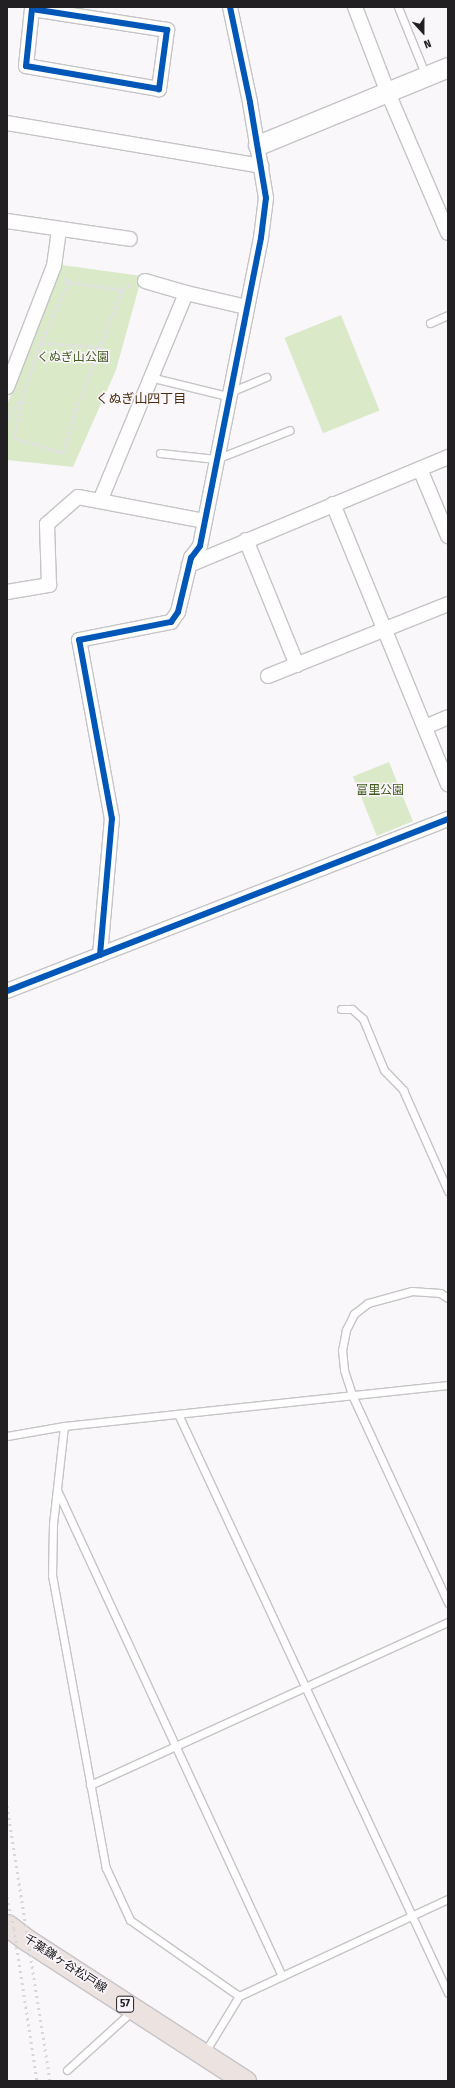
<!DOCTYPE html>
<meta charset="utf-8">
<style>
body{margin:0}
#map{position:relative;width:455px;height:2088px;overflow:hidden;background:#faf7fb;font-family:"Fira Sans Condensed","Noto Sans JP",sans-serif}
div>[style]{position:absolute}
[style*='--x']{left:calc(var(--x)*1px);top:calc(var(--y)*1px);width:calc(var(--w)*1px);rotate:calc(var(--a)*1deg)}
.green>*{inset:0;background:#daeac9;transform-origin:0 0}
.path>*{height:2.5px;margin-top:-1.25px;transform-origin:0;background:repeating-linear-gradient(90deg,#e1e0e2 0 4px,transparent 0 6px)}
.roads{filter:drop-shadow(1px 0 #c6c4c6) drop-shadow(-1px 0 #c6c4c6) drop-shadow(0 1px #c6c4c6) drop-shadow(0 -1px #c6c4c6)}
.lane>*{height:7px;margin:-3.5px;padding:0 3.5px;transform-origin:3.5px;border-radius:3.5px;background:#fefefe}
.street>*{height:14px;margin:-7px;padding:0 7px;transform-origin:7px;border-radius:7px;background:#fefefe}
.secondary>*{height:19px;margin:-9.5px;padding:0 9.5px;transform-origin:9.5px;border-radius:9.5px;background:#fefefe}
.primary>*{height:21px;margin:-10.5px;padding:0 10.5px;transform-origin:10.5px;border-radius:10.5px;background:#ece3e0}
.rail>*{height:3px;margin-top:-1.5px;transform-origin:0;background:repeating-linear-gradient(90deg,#d8d7d8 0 2px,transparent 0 6px)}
.cycleway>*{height:6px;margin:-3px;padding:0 3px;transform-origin:3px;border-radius:3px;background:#0057b8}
span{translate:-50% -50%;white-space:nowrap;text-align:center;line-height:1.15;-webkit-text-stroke:3px #fbf6fc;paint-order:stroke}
.shield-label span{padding:1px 3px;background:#fbf6fc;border:1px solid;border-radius:3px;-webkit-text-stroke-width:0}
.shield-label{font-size:11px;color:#222022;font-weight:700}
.park-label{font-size:12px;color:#3f5a1c}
.street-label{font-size:12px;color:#222022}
.neighbourhood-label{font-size:13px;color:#492f0e}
.frame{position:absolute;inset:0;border:8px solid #222022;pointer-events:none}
.north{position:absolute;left:403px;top:12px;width:40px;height:40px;-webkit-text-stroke:3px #fbf6fc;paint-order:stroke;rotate:159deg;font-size:11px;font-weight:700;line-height:16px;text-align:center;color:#222022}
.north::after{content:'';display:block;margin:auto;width:14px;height:18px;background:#222022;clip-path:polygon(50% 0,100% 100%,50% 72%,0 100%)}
</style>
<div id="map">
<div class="green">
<div style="clip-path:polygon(62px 265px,142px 276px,116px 370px,73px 467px,7px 460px,7px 405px)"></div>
<div style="left:341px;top:315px;width:103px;height:61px;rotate:68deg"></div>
<div style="left:389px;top:762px;width:64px;height:39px;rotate:68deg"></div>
</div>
<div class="path">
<div style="--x:64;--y:278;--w:6;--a:39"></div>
<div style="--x:69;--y:282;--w:54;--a:8.6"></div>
<div style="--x:122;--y:290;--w:12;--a:-35"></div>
<div style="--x:69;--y:282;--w:67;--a:114.7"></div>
<div style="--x:41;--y:343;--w:55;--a:109.1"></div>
<div style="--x:23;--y:395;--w:44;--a:101.8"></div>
<div style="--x:14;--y:438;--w:51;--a:17"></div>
<div style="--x:63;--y:453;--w:44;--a:-74.1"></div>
<div style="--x:75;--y:411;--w:130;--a:-68.8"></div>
<div style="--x:41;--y:343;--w:59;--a:3.9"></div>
<div style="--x:7;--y:419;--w:25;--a:-56"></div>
</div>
<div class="roads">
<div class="lane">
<div style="--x:398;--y:7;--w:74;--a:67.9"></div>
<div style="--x:430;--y:323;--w:20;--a:-24"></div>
<div style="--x:158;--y:379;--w:67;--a:13.8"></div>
<div style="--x:223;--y:395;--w:47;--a:-22.7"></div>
<div style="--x:160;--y:453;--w:56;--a:6.1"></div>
<div style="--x:216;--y:459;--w:79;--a:-21.4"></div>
<div style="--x:341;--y:1009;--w:11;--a:0"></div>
<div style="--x:352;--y:1009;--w:15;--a:42"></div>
<div style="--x:363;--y:1019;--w:55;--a:67.6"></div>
<div style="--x:384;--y:1070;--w:28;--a:46"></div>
<div style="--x:403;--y:1090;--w:111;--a:66"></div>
<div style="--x:448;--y:1298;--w:9;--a:-148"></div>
<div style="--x:440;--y:1293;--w:28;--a:-176"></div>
<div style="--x:412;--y:1291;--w:46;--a:164.7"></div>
<div style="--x:368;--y:1303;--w:18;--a:142"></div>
<div style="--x:354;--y:1314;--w:18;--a:117"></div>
<div style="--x:346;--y:1330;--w:20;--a:101"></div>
<div style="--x:342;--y:1350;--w:20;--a:84"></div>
<div style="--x:344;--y:1370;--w:26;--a:72"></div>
<div style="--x:352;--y:1395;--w:229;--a:65.2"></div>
<div style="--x:178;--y:1414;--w:639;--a:65"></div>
<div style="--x:64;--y:1426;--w:99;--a:96.4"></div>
<div style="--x:53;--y:1524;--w:51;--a:91.1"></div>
<div style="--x:52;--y:1575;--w:298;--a:79.6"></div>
<div style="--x:106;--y:1868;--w:57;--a:65.2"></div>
<div style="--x:130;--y:1920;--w:133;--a:34.9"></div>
<div style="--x:7;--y:1436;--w:58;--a:-10"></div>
<div style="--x:64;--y:1426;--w:386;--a:-6.1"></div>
<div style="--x:57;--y:1490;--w:536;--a:65.16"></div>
<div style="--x:90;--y:1785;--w:393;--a:-24.5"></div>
<div style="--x:205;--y:2052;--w:66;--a:-58.7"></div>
<div style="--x:239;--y:1996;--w:230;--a:-24.9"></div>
<div style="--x:67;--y:2070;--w:88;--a:-42.2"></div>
</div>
<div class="street">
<div style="--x:355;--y:7;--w:92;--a:69"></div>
<div style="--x:388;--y:93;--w:152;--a:66.8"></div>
<div style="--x:32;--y:9;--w:137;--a:8.8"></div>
<div style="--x:167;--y:30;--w:60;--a:97.7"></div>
<div style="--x:159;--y:89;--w:135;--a:-170.2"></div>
<div style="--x:26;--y:66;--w:57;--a:-84"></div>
<div style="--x:32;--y:9;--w:2;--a:-90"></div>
<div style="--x:7;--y:123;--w:258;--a:9.6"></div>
<div style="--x:7;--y:221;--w:124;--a:8.3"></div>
<div style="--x:145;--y:281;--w:43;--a:16.3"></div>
<div style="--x:7;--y:387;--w:130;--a:-68.8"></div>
<div style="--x:54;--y:266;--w:37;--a:-82"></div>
<div style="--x:420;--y:469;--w:73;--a:67.3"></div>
<div style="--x:100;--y:501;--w:225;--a:-67.5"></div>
<div style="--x:186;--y:293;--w:62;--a:13.1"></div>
<div style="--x:333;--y:504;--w:303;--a:67.7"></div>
<div style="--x:246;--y:540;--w:135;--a:67.8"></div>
<div style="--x:189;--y:565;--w:281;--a:-22.6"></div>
<div style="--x:7;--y:592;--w:43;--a:-9.5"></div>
<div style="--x:49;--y:585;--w:61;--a:-91.9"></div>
<div style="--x:47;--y:524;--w:41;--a:-41.1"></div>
<div style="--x:78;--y:497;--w:128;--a:10.8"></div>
<div style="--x:268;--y:676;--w:194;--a:-21.8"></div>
<div style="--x:425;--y:727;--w:25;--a:-23"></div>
<div style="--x:100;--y:955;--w:137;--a:-85"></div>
<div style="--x:112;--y:819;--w:182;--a:-100.4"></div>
<div style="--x:79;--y:640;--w:94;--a:-11.1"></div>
<div style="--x:171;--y:622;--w:12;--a:-55"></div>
<div style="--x:178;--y:612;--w:56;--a:-76.5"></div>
<div style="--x:191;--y:558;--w:15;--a:-53"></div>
<div style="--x:200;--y:546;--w:314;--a:-78.8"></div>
<div style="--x:261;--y:238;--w:40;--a:-82.9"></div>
<div style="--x:266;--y:198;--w:97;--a:-99.5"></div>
<div style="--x:250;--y:102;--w:97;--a:-101.9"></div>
<div style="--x:7;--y:991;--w:473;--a:-21.3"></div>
</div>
<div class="secondary">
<div style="--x:258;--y:145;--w:205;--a:-22.3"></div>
</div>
<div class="primary">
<div style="--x:7;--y:1925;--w:25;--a:37"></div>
<div style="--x:27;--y:1940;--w:260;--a:32.9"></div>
</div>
</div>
<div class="rail">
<div style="--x:7;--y:1806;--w:278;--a:81.1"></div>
<div style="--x:7;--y:1897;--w:33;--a:78"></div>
<div style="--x:14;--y:1929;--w:154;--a:81.4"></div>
</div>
<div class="cycleway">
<div style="--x:32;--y:9;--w:137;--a:8.8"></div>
<div style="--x:167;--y:30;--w:60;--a:97.7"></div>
<div style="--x:159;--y:89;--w:135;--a:-170.2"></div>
<div style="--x:26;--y:66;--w:57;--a:-84"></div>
<div style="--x:32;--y:9;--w:2;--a:-90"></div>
<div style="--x:100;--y:955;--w:137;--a:-85"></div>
<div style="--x:112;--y:819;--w:182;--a:-100.4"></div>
<div style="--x:79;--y:640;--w:94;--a:-11.1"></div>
<div style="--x:171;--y:622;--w:12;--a:-55"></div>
<div style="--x:178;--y:612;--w:56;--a:-76.5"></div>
<div style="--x:191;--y:558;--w:15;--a:-53"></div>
<div style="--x:200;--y:546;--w:314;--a:-78.8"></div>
<div style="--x:261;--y:238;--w:40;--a:-82.9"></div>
<div style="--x:266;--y:198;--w:97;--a:-99.5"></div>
<div style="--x:250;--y:102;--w:97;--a:-101.9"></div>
<div style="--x:7;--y:991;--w:473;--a:-21.3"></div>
</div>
<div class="shield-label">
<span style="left:125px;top:2004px">57</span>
</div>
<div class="park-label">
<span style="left:73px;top:358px">くぬぎ山公園</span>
<span style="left:380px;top:791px">富里公園</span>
</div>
<div class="street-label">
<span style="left:65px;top:1964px;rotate:33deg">千葉鎌ヶ谷松戸線</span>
</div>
<div class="neighbourhood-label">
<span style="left:141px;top:399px">くぬぎ山四丁目</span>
</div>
<div class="frame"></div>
<div class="north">N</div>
</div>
